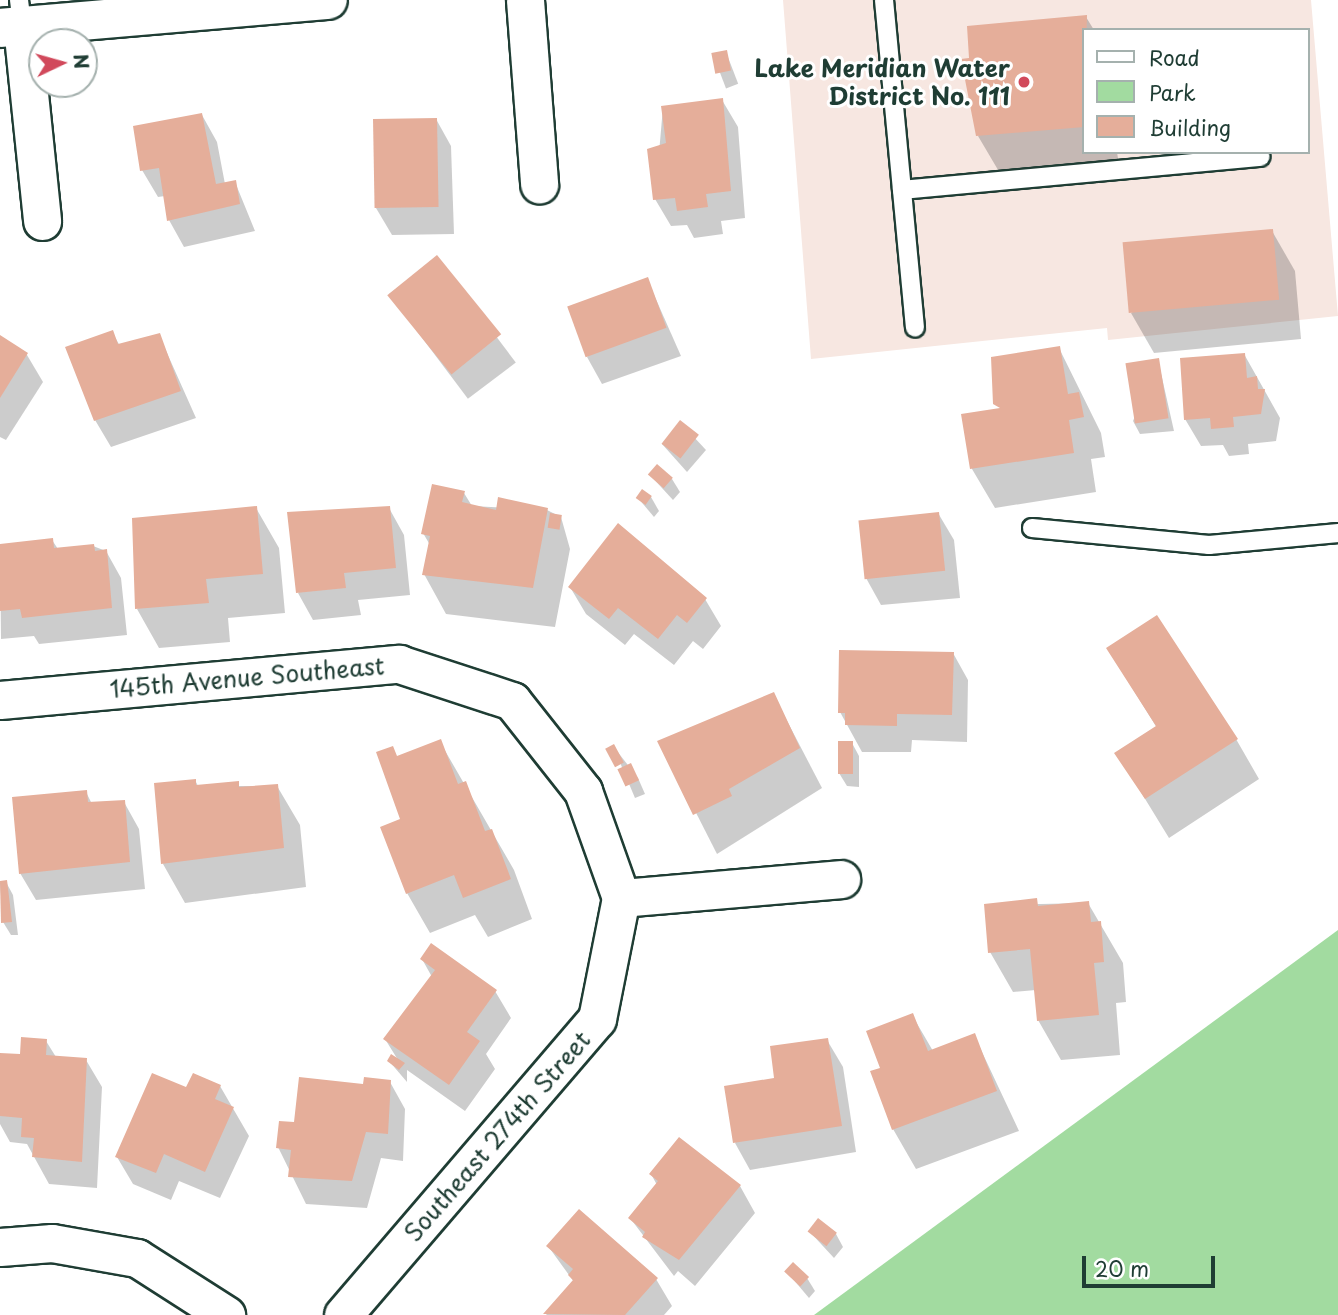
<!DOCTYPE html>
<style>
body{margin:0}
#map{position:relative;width:1338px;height:1315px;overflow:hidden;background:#fff;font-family:"Playpen Sans",sans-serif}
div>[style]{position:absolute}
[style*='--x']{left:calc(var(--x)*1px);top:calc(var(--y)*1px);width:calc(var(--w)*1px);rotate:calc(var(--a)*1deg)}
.built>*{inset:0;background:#f7e7e1}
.green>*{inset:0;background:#a2dba0}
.shadow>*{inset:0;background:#0003;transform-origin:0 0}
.building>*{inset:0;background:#e5ae9a;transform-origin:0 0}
.roads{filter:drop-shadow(2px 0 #1f3d34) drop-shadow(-2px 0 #1f3d34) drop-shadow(0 2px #1f3d34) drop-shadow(0 -2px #1f3d34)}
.lane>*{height:18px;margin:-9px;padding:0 9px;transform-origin:9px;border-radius:9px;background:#fff}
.street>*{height:37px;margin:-18.5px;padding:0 18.5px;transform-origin:18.5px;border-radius:18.5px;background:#fff}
.secondary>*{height:38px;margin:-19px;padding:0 19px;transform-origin:19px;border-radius:19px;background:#fff}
.dots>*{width:19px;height:19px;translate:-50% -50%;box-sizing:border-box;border:4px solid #fff;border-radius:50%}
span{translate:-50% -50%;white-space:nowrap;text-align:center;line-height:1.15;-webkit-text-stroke:6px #fff;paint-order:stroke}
.poi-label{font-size:24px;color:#1f3d34;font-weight:700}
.right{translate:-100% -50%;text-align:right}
.street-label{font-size:24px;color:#1f3d34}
.legend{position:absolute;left:1082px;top:28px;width:228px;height:126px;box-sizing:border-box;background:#fff;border:2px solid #a5b1ae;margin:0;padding:9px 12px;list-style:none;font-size:21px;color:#1f3d34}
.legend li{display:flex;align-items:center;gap:14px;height:35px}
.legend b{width:35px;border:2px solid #a5b1ae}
.north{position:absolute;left:28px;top:28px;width:70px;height:70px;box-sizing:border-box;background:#fff;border:2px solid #a5b1ae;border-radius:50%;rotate:85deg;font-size:19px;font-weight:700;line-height:28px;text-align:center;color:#1f3d34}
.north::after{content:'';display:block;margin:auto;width:24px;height:32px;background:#d1495b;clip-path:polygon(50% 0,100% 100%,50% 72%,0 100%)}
.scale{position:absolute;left:1082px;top:1256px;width:133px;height:32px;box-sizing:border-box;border:4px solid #1f3d34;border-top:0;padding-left:9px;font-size:21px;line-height:24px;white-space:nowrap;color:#1f3d34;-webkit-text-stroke:5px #fff;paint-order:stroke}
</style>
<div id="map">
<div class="built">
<div style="clip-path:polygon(evenodd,783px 0,1311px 0,1338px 316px,1108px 340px,1107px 328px,811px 359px,783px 0,1084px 30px,1308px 30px,1308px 152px,1084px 152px,1084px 30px)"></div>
</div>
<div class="green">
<div style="clip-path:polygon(1338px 930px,1338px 1315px,814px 1315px)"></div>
</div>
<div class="shadow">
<div style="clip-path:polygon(1086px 17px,1094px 30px,1084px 30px,1084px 152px,1117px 152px,1119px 165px,1001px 175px,978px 136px)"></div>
<div style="left:726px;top:52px;width:34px;height:13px;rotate:69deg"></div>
<div style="clip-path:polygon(722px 100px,738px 127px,745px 218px,721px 221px,723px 234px,694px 238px,687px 225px,671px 226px,655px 199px,663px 107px)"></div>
<div style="clip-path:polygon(202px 115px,217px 142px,225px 184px,235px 182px,255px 231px,184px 247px,169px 220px,165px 196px,158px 197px,142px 170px)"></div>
<div style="clip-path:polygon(436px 119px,451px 146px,454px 234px,392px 235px,376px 208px)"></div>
<div style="clip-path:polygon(1272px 231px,1295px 271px,1301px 339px,1154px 353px,1131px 313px)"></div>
<div style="left:437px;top:258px;width:131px;height:60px;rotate:53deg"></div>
<div style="clip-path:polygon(647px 279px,681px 356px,602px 384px,587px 357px)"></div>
<div style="clip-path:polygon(112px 332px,120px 346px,159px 335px,196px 418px,111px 447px,95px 420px)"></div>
<div style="clip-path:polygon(0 337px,27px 355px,43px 382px,6px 440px,0 437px)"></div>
<div style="clip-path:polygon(1059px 348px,1101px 433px,1105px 457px,1091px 459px,1096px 492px,995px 508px,972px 469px,963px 416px,1003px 409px)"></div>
<div style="clip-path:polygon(1244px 354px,1280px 418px,1276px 441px,1248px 444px,1249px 454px,1229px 456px,1223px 445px,1201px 446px,1185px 419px)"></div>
<div style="clip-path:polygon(1158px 360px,1174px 431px,1140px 434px,1133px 421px)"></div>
<div style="clip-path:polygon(680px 422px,706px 450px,687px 472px,662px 444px)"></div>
<div style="clip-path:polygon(650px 475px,672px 479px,680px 492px,673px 500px)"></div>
<div style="clip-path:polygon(464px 493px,472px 506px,547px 510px,561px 517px,570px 549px,555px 627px,446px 614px,424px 574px,430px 545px,423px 533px)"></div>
<div style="clip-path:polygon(651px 497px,659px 511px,654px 517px,638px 498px)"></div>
<div style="clip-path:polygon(256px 508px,279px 548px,285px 613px,228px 618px,230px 642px,159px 648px,137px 609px)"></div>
<div style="clip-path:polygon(389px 508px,404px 535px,410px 595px,358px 600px,361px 615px,313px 620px,298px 593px)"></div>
<div style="clip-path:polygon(938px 513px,954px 540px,960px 598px,881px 605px,866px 578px)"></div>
<div style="clip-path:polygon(52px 540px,58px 549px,93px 546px,106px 551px,121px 578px,127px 635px,39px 644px,34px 636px,1px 639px,0 546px)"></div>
<div style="clip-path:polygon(570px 587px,705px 599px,721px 626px,703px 649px,693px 641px,674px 665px,634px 634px,625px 645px,586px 614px)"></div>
<div style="clip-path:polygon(1108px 649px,1236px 739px,1259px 779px,1169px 838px,1117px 753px,1157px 728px)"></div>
<div style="clip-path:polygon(953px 653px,968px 680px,967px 742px,912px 740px,911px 752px,862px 752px,840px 712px)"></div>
<div style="clip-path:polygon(773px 694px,822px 788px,717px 854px,660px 742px)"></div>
<div style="clip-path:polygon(440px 742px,514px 870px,532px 919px,488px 937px,475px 915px,430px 933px,407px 893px,398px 758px)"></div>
<div style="clip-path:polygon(852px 743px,859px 756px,859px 787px,847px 786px,839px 773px)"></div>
<div style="clip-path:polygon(613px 746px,638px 778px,645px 794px,635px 798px)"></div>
<div style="clip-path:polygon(195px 780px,198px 786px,277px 786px,300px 825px,306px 887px,185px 903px,163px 864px)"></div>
<div style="clip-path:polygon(86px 792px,92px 804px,124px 802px,139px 829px,145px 889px,36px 900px,20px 873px)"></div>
<div style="clip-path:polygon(6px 882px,13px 895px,18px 935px,11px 935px,3px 922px,0 883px)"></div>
<div style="clip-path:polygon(1088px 903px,1123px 963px,1126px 1002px,1116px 1003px,1120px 1055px,1061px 1060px,1038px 1020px,1036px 990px,1013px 992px,990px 952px,986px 905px)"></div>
<div style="clip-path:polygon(422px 959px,495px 991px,511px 1018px,486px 1054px,495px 1069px,465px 1111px,407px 1070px,407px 1082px,389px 1061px,398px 1060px,385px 1039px,432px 977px)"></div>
<div style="clip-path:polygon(912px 1015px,933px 1051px,974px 1035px,1019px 1131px,916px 1169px,893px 1129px,882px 1069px)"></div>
<div style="clip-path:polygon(827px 1040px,843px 1067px,856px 1152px,750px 1170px,735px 1143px,776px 1080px)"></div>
<div style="clip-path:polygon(46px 1041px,56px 1057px,86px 1060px,102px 1087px,97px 1188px,49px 1184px,27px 1144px,10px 1142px,0 1124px,0 1054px,21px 1056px)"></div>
<div style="clip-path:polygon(390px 1082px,405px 1109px,403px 1161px,381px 1158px,367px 1208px,306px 1204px,278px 1147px,295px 1124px,364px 1086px)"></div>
<div style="clip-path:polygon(220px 1086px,249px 1136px,220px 1198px,179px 1181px,171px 1200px,133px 1184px,117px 1157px,187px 1089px)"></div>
<div style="clip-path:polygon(651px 1174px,740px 1186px,755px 1213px,695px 1286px,678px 1271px,674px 1276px,630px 1218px,657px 1185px)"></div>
<div style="clip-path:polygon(809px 1231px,836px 1234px,843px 1247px,834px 1258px)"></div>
<div style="clip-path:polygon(548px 1246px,656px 1279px,672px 1306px,664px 1315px,546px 1315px,574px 1282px)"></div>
<div style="clip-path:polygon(787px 1272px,807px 1278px,815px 1291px,809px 1298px)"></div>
</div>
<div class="building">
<div style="clip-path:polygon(1087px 15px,1084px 127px,976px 136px,961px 59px,969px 58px,967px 26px)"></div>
<div style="left:727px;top:50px;width:21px;height:16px;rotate:79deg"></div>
<div style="clip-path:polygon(723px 98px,731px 191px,706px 194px,708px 207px,677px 211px,675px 198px,653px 200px,647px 149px,666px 143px,661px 106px)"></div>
<div style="clip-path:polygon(202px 113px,216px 184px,236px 180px,240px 204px,167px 221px,159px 168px,140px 171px,133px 126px)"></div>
<div style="left:437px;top:118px;width:89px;height:64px;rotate:89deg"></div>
<div style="left:1273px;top:229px;width:71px;height:151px;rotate:85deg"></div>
<div style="left:437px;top:255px;width:102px;height:64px;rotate:51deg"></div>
<div style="left:648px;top:277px;width:54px;height:86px;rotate:70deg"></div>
<div style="clip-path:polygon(113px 330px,118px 344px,160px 333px,181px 391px,94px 421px,65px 347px)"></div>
<div style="clip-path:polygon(0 335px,28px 353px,0 398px)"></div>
<div style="clip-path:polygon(1060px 346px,1068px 394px,1079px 392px,1084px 417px,1069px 420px,1074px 453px,970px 469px,961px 414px,1000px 408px,993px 404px,991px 357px)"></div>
<div style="clip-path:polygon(1245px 353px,1247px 378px,1257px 376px,1258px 389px,1265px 389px,1261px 414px,1233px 417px,1234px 427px,1211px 429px,1210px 418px,1184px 420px,1180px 358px)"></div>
<div style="left:1159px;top:358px;width:61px;height:34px;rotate:81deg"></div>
<div style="left:680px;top:420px;width:24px;height:30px;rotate:38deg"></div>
<div style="left:657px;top:464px;width:21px;height:14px;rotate:41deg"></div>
<div style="clip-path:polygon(432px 484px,465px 491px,462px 502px,496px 510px,498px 497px,548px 508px,533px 588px,422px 575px,430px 536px,421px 534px)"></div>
<div style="left:642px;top:489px;width:12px;height:11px;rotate:35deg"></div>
<div style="clip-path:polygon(257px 506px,263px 574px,206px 579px,209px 603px,135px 609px,132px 518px)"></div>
<div style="clip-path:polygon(390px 506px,396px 568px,344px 573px,346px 588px,296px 593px,287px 512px)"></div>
<div style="left:939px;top:512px;width:59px;height:81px;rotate:84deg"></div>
<div style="left:550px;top:513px;width:12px;height:15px;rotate:9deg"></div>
<div style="clip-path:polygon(618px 523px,707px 598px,687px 623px,677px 615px,658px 639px,618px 608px,609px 619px,568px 587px)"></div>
<div style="clip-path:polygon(53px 538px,54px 548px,94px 544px,95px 551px,107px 549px,112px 608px,22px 618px,20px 609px,0 611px,0 544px)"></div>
<div style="clip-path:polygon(1157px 615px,1238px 739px,1145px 799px,1114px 753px,1156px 726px,1106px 648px)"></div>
<div style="clip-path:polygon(839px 650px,954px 652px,952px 715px,897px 714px,897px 726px,845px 725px,845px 713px,838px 713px)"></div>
<div style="clip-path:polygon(774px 692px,800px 748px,729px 789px,732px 796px,693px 815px,657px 741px)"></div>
<div style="clip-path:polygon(441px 739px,458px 784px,466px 781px,485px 831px,492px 829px,511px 879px,463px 898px,454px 875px,406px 894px,380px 827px,400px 819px,376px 752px,393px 746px,397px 756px)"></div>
<div style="left:838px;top:741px;width:15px;height:33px"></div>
<div style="left:614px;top:744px;width:21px;height:10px;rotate:62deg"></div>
<div style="left:631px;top:763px;width:19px;height:15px;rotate:65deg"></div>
<div style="clip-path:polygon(196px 779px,196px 785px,239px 781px,239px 787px,278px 784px,284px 848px,161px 864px,154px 783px)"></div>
<div style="clip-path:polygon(87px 790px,88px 802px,125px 800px,130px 862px,19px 874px,12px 797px)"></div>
<div style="clip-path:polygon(7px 880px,12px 922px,1px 923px,0 881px)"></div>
<div style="clip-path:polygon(1037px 898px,1038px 906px,1089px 901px,1091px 922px,1101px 921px,1104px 962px,1094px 963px,1099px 1015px,1037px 1021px,1030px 949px,988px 953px,984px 904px)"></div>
<div style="clip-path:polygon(431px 943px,497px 990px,467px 1032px,480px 1041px,449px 1085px,383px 1039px,435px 970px,420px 959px)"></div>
<div style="clip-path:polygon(913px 1013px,928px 1051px,975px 1033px,997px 1091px,892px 1130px,870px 1071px,880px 1068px,866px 1031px)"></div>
<div style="clip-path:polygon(21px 1037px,47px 1039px,46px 1055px,87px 1058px,82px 1162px,32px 1157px,34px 1138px,21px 1137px,22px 1118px,0 1116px,0 1053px,20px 1054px)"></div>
<div style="clip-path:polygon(828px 1038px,842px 1126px,733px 1143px,724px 1086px,774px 1078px,770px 1046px)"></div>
<div style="clip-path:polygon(391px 1054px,405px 1063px,399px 1070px,387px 1061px)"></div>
<div style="clip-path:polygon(152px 1073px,186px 1087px,193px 1073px,221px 1085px,215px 1099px,234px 1107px,205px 1172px,164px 1154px,156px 1173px,115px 1157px)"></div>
<div style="clip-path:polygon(299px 1077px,363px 1084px,364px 1077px,391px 1080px,388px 1134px,366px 1132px,352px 1181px,288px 1177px,291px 1150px,276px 1148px,279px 1121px,294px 1122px)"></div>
<div style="clip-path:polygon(679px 1137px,741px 1185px,679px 1260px,642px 1237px,645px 1232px,628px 1218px,658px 1181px,649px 1174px)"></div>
<div style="clip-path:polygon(579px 1209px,658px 1278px,625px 1315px,543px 1314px,573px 1280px,568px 1275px,573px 1269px,546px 1246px)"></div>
<div style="left:818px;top:1218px;width:24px;height:17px;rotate:38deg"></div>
<div style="left:793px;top:1262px;width:22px;height:13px;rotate:43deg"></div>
</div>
<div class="roads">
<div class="lane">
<div style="--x:19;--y:0;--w:26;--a:83"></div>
<div style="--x:884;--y:0;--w:329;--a:84.6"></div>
<div style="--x:902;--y:190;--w:360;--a:-5.3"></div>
<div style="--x:1032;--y:528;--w:178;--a:5.5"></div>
<div style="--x:1209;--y:545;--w:130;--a:-5.3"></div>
</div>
<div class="street">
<div style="--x:525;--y:0;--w:185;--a:85.6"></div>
<div style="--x:22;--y:26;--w:196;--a:84.1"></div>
<div style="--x:0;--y:700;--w:401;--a:-5.2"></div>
<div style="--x:399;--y:664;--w:119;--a:18.1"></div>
<div style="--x:512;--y:701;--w:115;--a:51.7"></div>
<div style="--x:583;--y:791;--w:114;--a:70.4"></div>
<div style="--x:621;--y:898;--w:221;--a:-4.9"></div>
<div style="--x:0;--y:1247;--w:52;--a:-4.4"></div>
<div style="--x:52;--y:1243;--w:86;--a:10"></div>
<div style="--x:137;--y:1258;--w:106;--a:32.6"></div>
<div style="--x:343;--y:1315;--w:390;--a:-49.4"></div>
<div style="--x:597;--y:1019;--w:123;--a:-78.8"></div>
</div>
<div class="secondary">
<div style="--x:0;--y:28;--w:329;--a:-4.9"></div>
</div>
</div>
<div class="dots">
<div style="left:1024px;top:82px;background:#d1495b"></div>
</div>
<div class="poi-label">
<span class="right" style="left:1010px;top:82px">Lake Meridian Water<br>District No. 111</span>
</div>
<div class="street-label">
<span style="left:247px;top:677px;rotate:-5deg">145th Avenue Southeast</span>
<span style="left:497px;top:1136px;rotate:-49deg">Southeast 274th Street</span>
</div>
<ul class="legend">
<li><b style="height:9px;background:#fff"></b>Road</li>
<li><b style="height:19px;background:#a2dba0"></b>Park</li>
<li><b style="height:19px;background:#e5ae9a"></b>Building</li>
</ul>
<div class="north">N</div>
<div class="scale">20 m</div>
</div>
